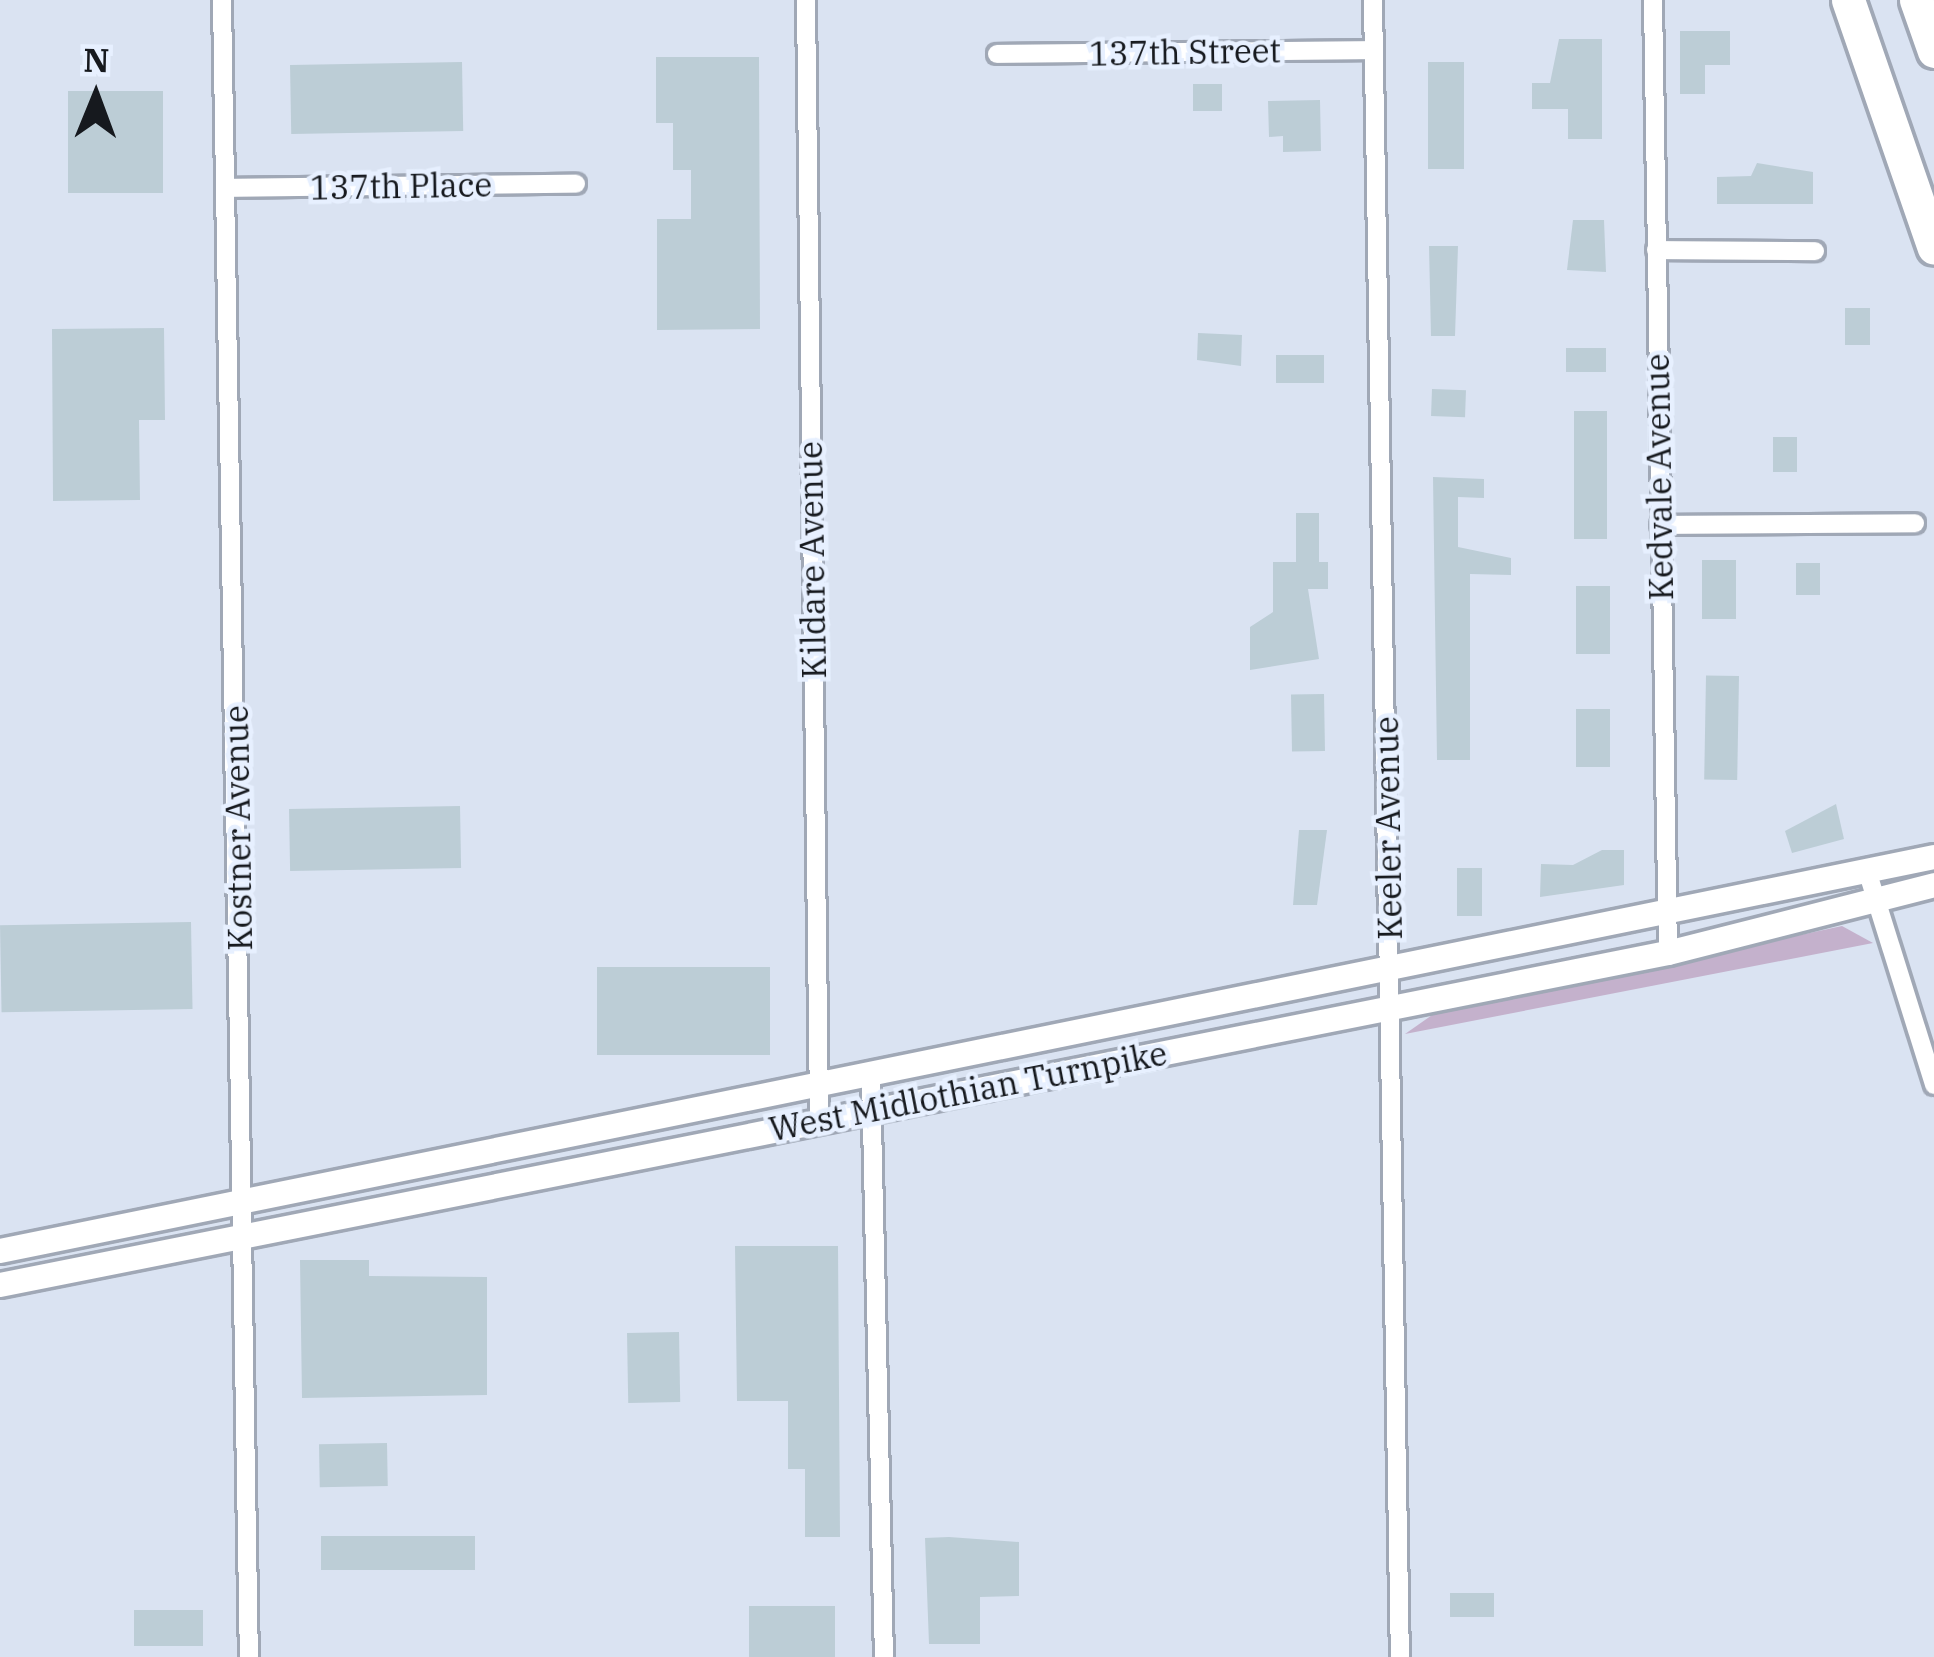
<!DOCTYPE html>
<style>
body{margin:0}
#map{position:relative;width:1934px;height:1657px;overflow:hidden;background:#dae3f2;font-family:"IBM Plex Serif",serif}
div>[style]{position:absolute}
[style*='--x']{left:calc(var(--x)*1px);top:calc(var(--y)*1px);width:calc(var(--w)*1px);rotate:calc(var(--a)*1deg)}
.green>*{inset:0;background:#c4b1cc}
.building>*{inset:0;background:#bccdd6;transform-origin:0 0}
.roads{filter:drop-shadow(3px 0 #a0a8b6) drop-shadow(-3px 0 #a0a8b6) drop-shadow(0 3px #a0a8b6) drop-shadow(0 -3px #a0a8b6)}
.minor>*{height:18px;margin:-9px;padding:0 9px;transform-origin:9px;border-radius:9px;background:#fff}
.secondary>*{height:24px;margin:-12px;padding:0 12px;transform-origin:12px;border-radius:12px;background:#fff}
.motorway>*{height:33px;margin:-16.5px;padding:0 16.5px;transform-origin:16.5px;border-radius:16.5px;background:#fff}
span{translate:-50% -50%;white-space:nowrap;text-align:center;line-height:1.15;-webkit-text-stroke:9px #e7f0ff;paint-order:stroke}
.street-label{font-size:33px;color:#16191e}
.north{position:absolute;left:36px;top:36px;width:120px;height:120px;-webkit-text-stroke:9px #e7f0ff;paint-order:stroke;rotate:1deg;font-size:33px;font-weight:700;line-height:48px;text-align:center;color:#16191e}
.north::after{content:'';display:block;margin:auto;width:42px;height:54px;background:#16191e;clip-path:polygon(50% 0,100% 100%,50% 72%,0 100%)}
</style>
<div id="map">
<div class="green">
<div style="clip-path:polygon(1842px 926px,1873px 943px,1405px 1034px,1435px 1013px)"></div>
</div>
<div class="building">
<div style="clip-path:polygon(1680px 31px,1730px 31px,1730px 65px,1705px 65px,1705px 94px,1680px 94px)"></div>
<div style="clip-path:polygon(1559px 39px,1602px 39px,1602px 139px,1568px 139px,1568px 109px,1532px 109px,1532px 83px,1550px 83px)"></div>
<div style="clip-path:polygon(656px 57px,759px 57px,760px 329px,657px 330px,657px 219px,691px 219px,691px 170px,673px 170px,673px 123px,656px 123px)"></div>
<div style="left:462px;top:62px;width:69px;height:172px;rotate:89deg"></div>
<div style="left:1428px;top:62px;width:36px;height:107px"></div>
<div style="left:1193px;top:84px;width:29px;height:27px"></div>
<div style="left:68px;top:91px;width:95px;height:102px"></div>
<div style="clip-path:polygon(1320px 100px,1321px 151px,1283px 152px,1283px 136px,1269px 137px,1268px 101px)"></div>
<div style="clip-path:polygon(1757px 163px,1813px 172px,1813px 204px,1717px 204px,1717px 177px,1751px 176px)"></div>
<div style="clip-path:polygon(1573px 220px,1604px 220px,1606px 272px,1567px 270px)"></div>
<div style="clip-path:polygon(1429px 246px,1458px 246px,1455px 336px,1431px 336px)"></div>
<div style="left:1845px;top:308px;width:25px;height:37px"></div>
<div style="clip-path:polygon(164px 328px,165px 420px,139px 420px,140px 500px,53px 501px,52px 329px)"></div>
<div style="clip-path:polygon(1198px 333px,1242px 335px,1241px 366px,1197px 360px)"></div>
<div style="left:1566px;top:348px;width:40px;height:24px"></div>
<div style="left:1276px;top:355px;width:48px;height:28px"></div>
<div style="left:1432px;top:389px;width:34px;height:27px;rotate:2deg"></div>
<div style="left:1574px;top:411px;width:33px;height:128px"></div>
<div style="left:1773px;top:437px;width:24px;height:35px"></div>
<div style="clip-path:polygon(1433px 477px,1484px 479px,1484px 498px,1458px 497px,1458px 547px,1511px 558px,1511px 575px,1470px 574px,1470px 760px,1437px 760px)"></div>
<div style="clip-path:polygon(1296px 513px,1319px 513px,1319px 562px,1328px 562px,1328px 589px,1308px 589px,1319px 659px,1250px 670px,1250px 627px,1273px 612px,1273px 562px,1296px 562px)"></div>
<div style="left:1702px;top:560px;width:34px;height:59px"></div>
<div style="left:1796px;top:563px;width:24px;height:32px"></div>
<div style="left:1576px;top:586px;width:34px;height:68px"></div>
<div style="left:1739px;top:676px;width:104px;height:33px;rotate:91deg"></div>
<div style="left:1324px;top:694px;width:57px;height:33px;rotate:89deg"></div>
<div style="left:1576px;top:709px;width:34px;height:58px"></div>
<div style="clip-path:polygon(1836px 804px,1844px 839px,1792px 853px,1785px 831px)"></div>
<div style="left:460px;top:806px;width:62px;height:171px;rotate:89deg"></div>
<div style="clip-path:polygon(1299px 830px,1327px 830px,1317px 905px,1293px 905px)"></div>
<div style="clip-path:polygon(1602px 850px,1624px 850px,1624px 885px,1540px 897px,1541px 864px,1573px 865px)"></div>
<div style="left:1457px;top:868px;width:25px;height:48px"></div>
<div style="left:191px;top:922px;width:87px;height:191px;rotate:89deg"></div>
<div style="left:597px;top:967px;width:173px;height:88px"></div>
<div style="clip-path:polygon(735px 1246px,838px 1246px,840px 1537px,805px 1537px,805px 1469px,788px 1469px,788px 1401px,737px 1401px)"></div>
<div style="clip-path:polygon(300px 1260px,369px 1260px,369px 1276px,487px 1277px,487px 1395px,302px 1398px)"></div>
<div style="left:679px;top:1332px;width:70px;height:52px;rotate:89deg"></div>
<div style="left:387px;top:1443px;width:43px;height:68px;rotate:89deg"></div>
<div style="left:475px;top:1536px;width:34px;height:154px;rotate:90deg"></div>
<div style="clip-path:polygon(949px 1537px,1019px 1542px,1019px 1596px,980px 1597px,980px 1644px,929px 1644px,925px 1538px)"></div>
<div style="left:1494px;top:1593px;width:24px;height:44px;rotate:90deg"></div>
<div style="left:749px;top:1606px;width:86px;height:51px"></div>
<div style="left:203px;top:1610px;width:36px;height:69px;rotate:90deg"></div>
</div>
<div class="roads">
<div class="minor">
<div style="--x:222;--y:0;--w:1657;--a:89.07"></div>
<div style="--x:806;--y:0;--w:1120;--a:89.33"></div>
<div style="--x:1373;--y:0;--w:1657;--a:89.07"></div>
<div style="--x:1653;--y:0;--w:953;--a:89.1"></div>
<div style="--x:997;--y:54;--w:375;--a:-0.6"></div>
<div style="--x:226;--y:188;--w:350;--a:-0.7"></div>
<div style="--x:1656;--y:250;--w:159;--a:0.4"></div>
<div style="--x:1660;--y:525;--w:255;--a:-0.4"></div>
<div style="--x:1869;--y:877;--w:218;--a:72.6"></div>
<div style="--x:871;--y:1077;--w:580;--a:88.72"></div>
</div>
<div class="secondary">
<div style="--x:0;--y:1251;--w:1974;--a:-11.51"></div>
<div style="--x:0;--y:1285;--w:1701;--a:-11.26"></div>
<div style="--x:1668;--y:953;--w:275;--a:-14.3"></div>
</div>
<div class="motorway">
<div style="--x:1848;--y:0;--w:262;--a:70.9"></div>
<div style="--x:1916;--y:0;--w:54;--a:70.6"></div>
</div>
</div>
<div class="street-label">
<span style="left:1185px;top:52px;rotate:-1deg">137th Street</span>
<span style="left:401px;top:186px;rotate:-1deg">137th Place</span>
<span style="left:1659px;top:477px;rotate:-91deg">Kedvale Avenue</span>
<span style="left:812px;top:560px;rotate:-91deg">Kildare Avenue</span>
<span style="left:238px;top:828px;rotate:-91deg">Kostner Avenue</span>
<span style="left:1388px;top:828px;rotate:-91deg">Keeler Avenue</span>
<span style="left:968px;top:1091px;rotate:-11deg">West Midlothian Turnpike</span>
</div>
<div class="north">N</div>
</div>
